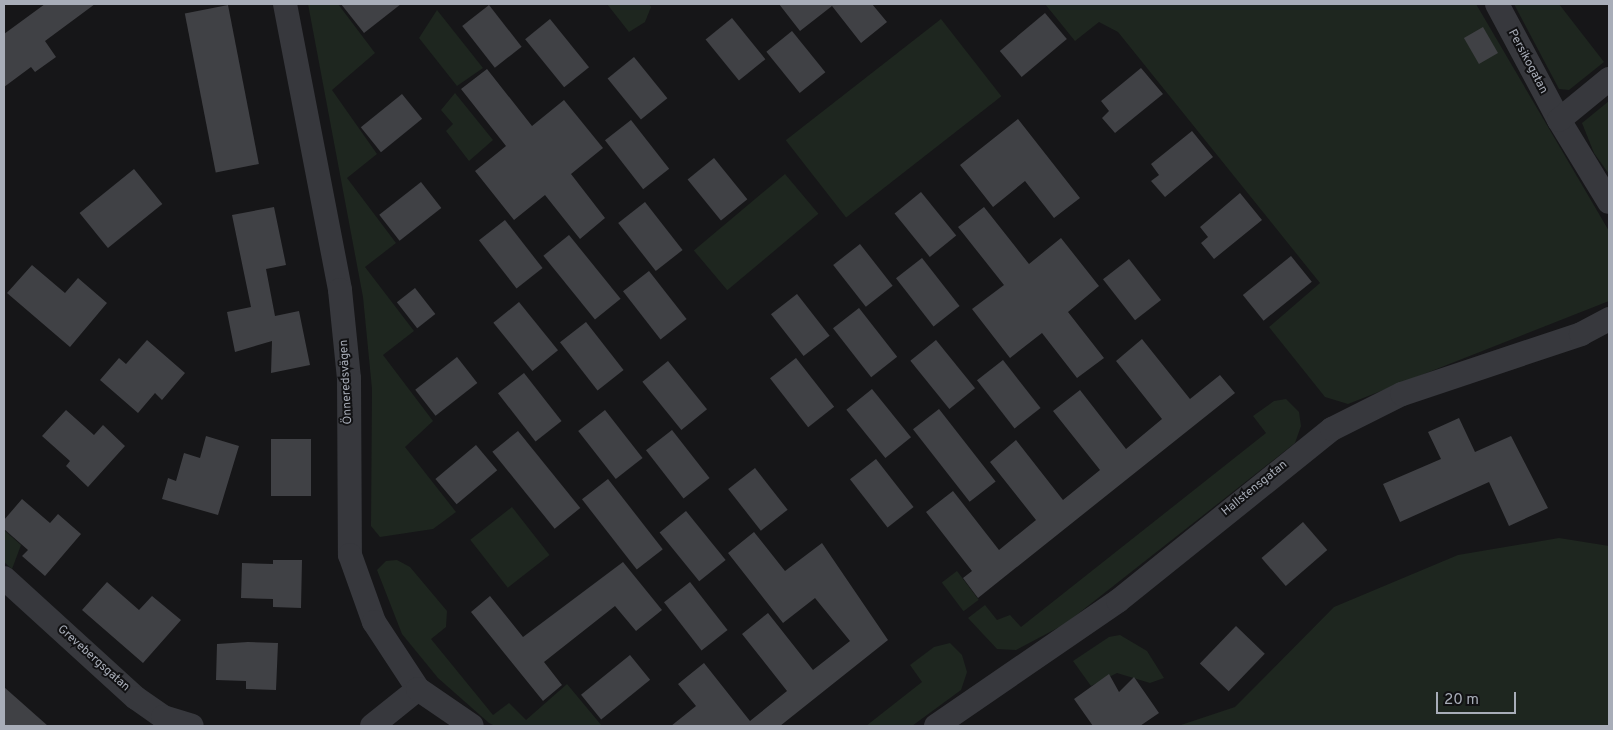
<!DOCTYPE html>
<meta charset="utf-8">
<style>
body{margin:0}
#map{position:relative;width:1613px;height:730px;overflow:hidden;background:#161618;font-family:Overpass,sans-serif}
div>[style]{position:absolute}
[style*='--x']{left:calc(var(--x)*1px);top:calc(var(--y)*1px);width:calc(var(--w)*1px);rotate:calc(var(--a)*1deg)}
.green>*{inset:0;background:#1e261f;transform-origin:0 0}
.building>*{inset:0;background:#404145;transform-origin:0 0}
.minor>*{height:24px;margin:-12px;padding:0 12px;transform-origin:12px;border-radius:12px;background:#37383d}
span{translate:-50% -50%;white-space:nowrap;text-align:center;line-height:1.15;-webkit-text-stroke:4px #111113;paint-order:stroke}
.street-label{font-size:12px;color:#a8adb8}
.frame{position:absolute;inset:0;border:5px solid #a8adb8;pointer-events:none}
.scale{position:absolute;left:1436px;top:692px;width:80px;height:22px;box-sizing:border-box;border:2px solid #a8adb8;border-top:0;padding-left:6px;font-size:15px;line-height:18px;white-space:nowrap;color:#a8adb8;-webkit-text-stroke:4px #111113;paint-order:stroke}
</style>
<div id="map">
<div class="green">
<div style="clip-path:polygon(308px 4px,338px 4px,375px 53px,332px 90px,377px 154px,347px 178px,396px 243px,365px 267px,414px 331px,383px 355px,433px 421px,405px 447px,456px 512px,433px 529px,380px 537px,371px 526px,372px 389px,363px 297px)"></div>
<div style="clip-path:polygon(607px 4px,649px 4px,651px 7px,645px 22px,629px 32px)"></div>
<div style="clip-path:polygon(1045px 4px,1476px 4px,1609px 231px,1609px 301px,1348px 404px,1325px 397px,1269px 327px,1320px 283px,1118px 32px,1099px 22px,1075px 41px)"></div>
<div style="clip-path:polygon(1514px 4px,1559px 4px,1604px 62px,1569px 90px,1559px 89px)"></div>
<div style="clip-path:polygon(437px 10px,483px 68px,457px 86px,419px 38px)"></div>
<div style="left:941px;top:19px;width:98px;height:197px;rotate:52deg"></div>
<div style="clip-path:polygon(455px 93px,493px 140px,469px 161px,446px 131px,453px 124px,441px 110px)"></div>
<div style="clip-path:polygon(1609px 101px,1609px 174px,1594px 153px,1582px 123px)"></div>
<div style="left:785px;top:174px;width:52px;height:119px;rotate:50deg"></div>
<div style="clip-path:polygon(1286px 399px,1299px 412px,1301px 426px,1295px 443px,1065px 624px,1016px 650px,997px 649px,968px 618px,985px 605px,997px 620px,1010px 615px,1021px 627px,1266px 433px,1253px 416px,1274px 401px)"></div>
<div style="left:512px;top:507px;width:61px;height:53px;rotate:52deg"></div>
<div style="clip-path:polygon(4px 530px,21px 545px,12px 569px,4px 562px)"></div>
<div style="clip-path:polygon(1559px 538px,1609px 546px,1609px 726px,1178px 726px,1235px 707px,1334px 607px,1458px 555px)"></div>
<div style="clip-path:polygon(397px 560px,410px 567px,447px 611px,446px 627px,431px 639px,493px 715px,509px 703px,526px 720px,567px 684px,602px 726px,495px 726px,489px 723px,438px 678px,402px 634px,377px 570px,386px 561px)"></div>
<div style="left:957px;top:571px;width:36px;height:19px;rotate:53deg"></div>
<div style="clip-path:polygon(1120px 635px,1147px 651px,1164px 678px,1150px 683px,1117px 673px,1091px 686px,1073px 661px,1109px 637px)"></div>
<div style="clip-path:polygon(950px 643px,962px 655px,967px 672px,961px 690px,912px 726px,866px 726px,922px 682px,910px 665px,934px 647px)"></div>
</div>
<div class="building">
<div style="clip-path:polygon(45px 4px,95px 4px,45px 41px,56px 57px,35px 72px,31px 67px,4px 87px,4px 34px)"></div>
<div style="clip-path:polygon(341px 4px,401px 4px,364px 33px)"></div>
<div style="clip-path:polygon(779px 4px,872px 4px,887px 22px,861px 43px,832px 6px,800px 31px)"></div>
<div style="left:228px;top:5px;width:162px;height:44px;rotate:79deg"></div>
<div style="left:489px;top:5px;width:53px;height:34px;rotate:52deg"></div>
<div style="left:1045px;top:13px;width:34px;height:59px;rotate:50deg"></div>
<div style="left:732px;top:18px;width:53px;height:34px;rotate:51deg"></div>
<div style="left:550px;top:19px;width:62px;height:32px;rotate:51deg"></div>
<div style="left:1483px;top:27px;width:30px;height:22px;rotate:60deg"></div>
<div style="left:792px;top:31px;width:53px;height:33px;rotate:51deg"></div>
<div style="left:634px;top:57px;width:53px;height:34px;rotate:51deg"></div>
<div style="clip-path:polygon(1141px 68px,1163px 94px,1115px 133px,1102px 118px,1109px 111px,1101px 101px)"></div>
<div style="clip-path:polygon(487px 69px,532px 126px,564px 100px,603px 148px,571px 174px,605px 218px,580px 239px,545px 195px,514px 220px,475px 171px,506px 146px,461px 89px)"></div>
<div style="left:402px;top:94px;width:32px;height:53px;rotate:51deg"></div>
<div style="clip-path:polygon(1018px 119px,1080px 198px,1054px 218px,1025px 181px,993px 207px,960px 165px)"></div>
<div style="left:631px;top:120px;width:62px;height:33px;rotate:52deg"></div>
<div style="clip-path:polygon(1192px 131px,1213px 157px,1165px 197px,1151px 181px,1159px 175px,1151px 164px)"></div>
<div style="left:714px;top:158px;width:53px;height:34px;rotate:51deg"></div>
<div style="left:134px;top:169px;width:45px;height:70px;rotate:51deg"></div>
<div style="left:421px;top:182px;width:33px;height:53px;rotate:52deg"></div>
<div style="left:921px;top:192px;width:56px;height:34px;rotate:51deg"></div>
<div style="clip-path:polygon(1240px 193px,1262px 220px,1214px 259px,1201px 243px,1208px 237px,1200px 227px)"></div>
<div style="left:645px;top:202px;width:61px;height:34px;rotate:52deg"></div>
<div style="clip-path:polygon(274px 207px,286px 265px,266px 269px,275px 316px,299px 311px,310px 365px,271px 373px,272px 341px,235px 352px,227px 312px,251px 307px,232px 215px)"></div>
<div style="clip-path:polygon(984px 207px,1029px 264px,1061px 238px,1099px 286px,1068px 312px,1104px 358px,1077px 378px,1042px 333px,1010px 358px,972px 309px,1004px 285px,958px 227px)"></div>
<div style="left:505px;top:220px;width:61px;height:33px;rotate:52deg"></div>
<div style="left:569px;top:235px;width:82px;height:33px;rotate:51deg"></div>
<div style="left:860px;top:244px;width:53px;height:34px;rotate:52deg"></div>
<div style="left:1291px;top:256px;width:33px;height:62px;rotate:51deg"></div>
<div style="left:922px;top:258px;width:61px;height:33px;rotate:52deg"></div>
<div style="left:1129px;top:259px;width:52px;height:33px;rotate:52deg"></div>
<div style="clip-path:polygon(32px 265px,65px 293px,78px 278px,107px 303px,70px 347px,7px 293px)"></div>
<div style="left:649px;top:271px;width:61px;height:33px;rotate:52deg"></div>
<div style="left:415px;top:288px;width:33px;height:23px;rotate:52deg"></div>
<div style="left:797px;top:294px;width:53px;height:33px;rotate:52deg"></div>
<div style="left:519px;top:302px;width:62px;height:33px;rotate:51deg"></div>
<div style="left:859px;top:308px;width:62px;height:33px;rotate:52deg"></div>
<div style="left:586px;top:322px;width:61px;height:33px;rotate:52deg"></div>
<div style="clip-path:polygon(1142px 339px,1190px 399px,1220px 375px,1235px 393px,978px 598px,963px 578px,972px 571px,926px 512px,953px 491px,999px 550px,1036px 520px,990px 462px,1016px 440px,1063px 500px,1100px 470px,1053px 411px,1080px 390px,1126px 449px,1162px 419px,1116px 361px)"></div>
<div style="clip-path:polygon(147px 340px,185px 373px,162px 400px,155px 393px,138px 413px,100px 380px,119px 358px,126px 364px)"></div>
<div style="left:936px;top:340px;width:62px;height:33px;rotate:51deg"></div>
<div style="left:457px;top:357px;width:33px;height:53px;rotate:52deg"></div>
<div style="left:796px;top:358px;width:62px;height:33px;rotate:52deg"></div>
<div style="left:1003px;top:360px;width:61px;height:33px;rotate:52deg"></div>
<div style="left:668px;top:361px;width:62px;height:33px;rotate:51deg"></div>
<div style="left:524px;top:373px;width:61px;height:33px;rotate:52deg"></div>
<div style="left:872px;top:389px;width:62px;height:33px;rotate:51deg"></div>
<div style="left:939px;top:409px;width:92px;height:33px;rotate:52deg"></div>
<div style="clip-path:polygon(66px 410px,94px 435px,103px 425px,125px 446px,88px 487px,66px 466px,70px 461px,42px 436px)"></div>
<div style="left:605px;top:410px;width:61px;height:34px;rotate:52deg"></div>
<div style="clip-path:polygon(1459px 418px,1475px 452px,1511px 436px,1548px 508px,1509px 526px,1489px 482px,1400px 522px,1383px 484px,1441px 459px,1428px 432px)"></div>
<div style="left:672px;top:430px;width:61px;height:33px;rotate:52deg"></div>
<div style="left:518px;top:431px;width:99px;height:33px;rotate:51deg"></div>
<div style="clip-path:polygon(206px 436px,239px 446px,218px 515px,162px 499px,168px 478px,176px 481px,184px 453px,200px 458px)"></div>
<div style="left:271px;top:439px;width:40px;height:57px"></div>
<div style="left:476px;top:445px;width:33px;height:53px;rotate:50deg"></div>
<div style="left:876px;top:459px;width:61px;height:33px;rotate:52deg"></div>
<div style="left:755px;top:468px;width:53px;height:34px;rotate:52deg"></div>
<div style="left:608px;top:479px;width:89px;height:33px;rotate:52deg"></div>
<div style="clip-path:polygon(22px 499px,50px 523px,58px 514px,81px 534px,45px 576px,22px 556px,28px 550px,4px 529px,4px 520px)"></div>
<div style="left:686px;top:511px;width:63px;height:34px;rotate:51deg"></div>
<div style="left:1303px;top:522px;width:37px;height:55px;rotate:49deg"></div>
<div style="clip-path:polygon(754px 532px,785px 571px,822px 543px,888px 640px,780px 726px,671px 726px,696px 706px,678px 684px,704px 663px,750px 721px,787px 691px,742px 634px,768px 613px,813px 670px,850px 641px,815px 598px,783px 623px,728px 553px)"></div>
<div style="clip-path:polygon(273px 560px,302px 560px,301px 608px,273px 607px,273px 599px,241px 598px,242px 563px,273px 564px)"></div>
<div style="clip-path:polygon(623px 562px,662px 610px,636px 631px,615px 606px,544px 662px,562px 685px,543px 701px,471px 612px,490px 596px,523px 637px)"></div>
<div style="clip-path:polygon(107px 582px,139px 610px,152px 596px,181px 620px,143px 663px,82px 610px)"></div>
<div style="left:690px;top:582px;width:61px;height:33px;rotate:52deg"></div>
<div style="left:1236px;top:626px;width:40px;height:52px;rotate:44deg"></div>
<div style="clip-path:polygon(248px 642px,278px 643px,276px 690px,246px 689px,246px 681px,216px 680px,217px 644px)"></div>
<div style="left:630px;top:655px;width:32px;height:63px;rotate:51deg"></div>
<div style="clip-path:polygon(1109px 674px,1119px 692px,1134px 677px,1159px 713px,1140px 726px,1093px 726px,1074px 699px)"></div>
<div style="clip-path:polygon(4px 687px,48px 726px,4px 726px)"></div>
</div>
<div class="minor">
<div style="--x:285;--y:4;--w:291;--a:79.1"></div>
<div style="--x:340;--y:290;--w:88;--a:84.2"></div>
<div style="--x:349;--y:378;--w:177;--a:89.7"></div>
<div style="--x:350;--y:555;--w:71;--a:70.3"></div>
<div style="--x:374;--y:622;--w:80;--a:56.7"></div>
<div style="--x:418;--y:689;--w:59;--a:141.2"></div>
<div style="--x:1497;--y:4;--w:132;--a:61.9"></div>
<div style="--x:1559;--y:120;--w:96;--a:58.6"></div>
<div style="--x:1559;--y:120;--w:65;--a:-39.4"></div>
<div style="--x:4;--y:578;--w:178;--a:42.3"></div>
<div style="--x:136;--y:698;--w:33;--a:35"></div>
<div style="--x:163;--y:717;--w:30;--a:17"></div>
<div style="--x:418;--y:689;--w:65;--a:34.4"></div>
<div style="--x:936;--y:726;--w:221;--a:-34.5"></div>
<div style="--x:1118;--y:601;--w:275;--a:-38.8"></div>
<div style="--x:1332;--y:429;--w:78;--a:-26.6"></div>
<div style="--x:1402;--y:394;--w:189;--a:-18.5"></div>
<div style="--x:1581;--y:334;--w:32;--a:-28"></div>
</div>
<div class="street-label">
<span style="left:1527px;top:62px;rotate:62deg">Persikogatan</span>
<span style="left:347px;top:382px;rotate:-93deg">Önneredsvägen</span>
<span style="left:1255px;top:489px;rotate:-39deg">Hallstensgatan</span>
<span style="left:93px;top:659px;rotate:42deg">Grevebergsgatan</span>
</div>
<div class="frame"></div>
<div class="scale">20 m</div>
</div>
